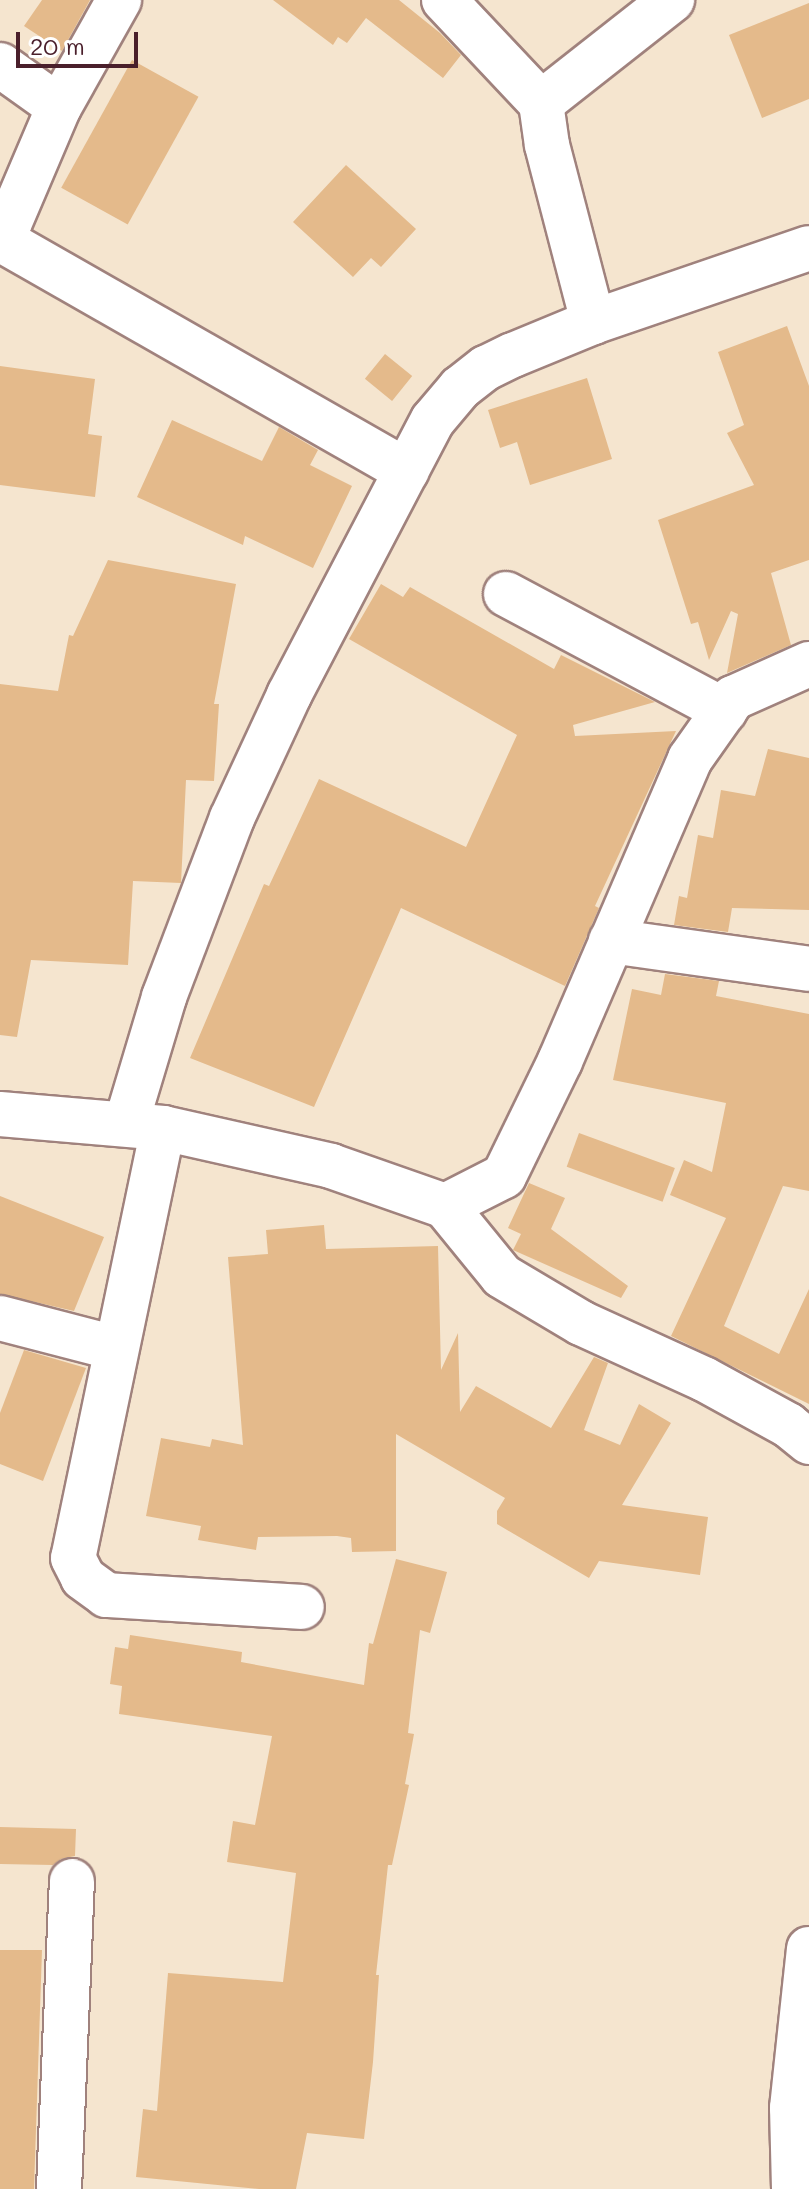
<!DOCTYPE html>
<style>
body{margin:0}
#map{position:relative;width:809px;height:2189px;overflow:hidden;background:#f5e5cf;font-family:Mali,sans-serif}
div>[style]{position:absolute}
[style*='--x']{left:calc(var(--x)*1px);top:calc(var(--y)*1px);width:calc(var(--w)*1px);rotate:calc(var(--a)*1deg)}
.building>*{inset:0;background:#e4ba8b;transform-origin:0 0}
.roads{filter:drop-shadow(2px 0 #a0827d) drop-shadow(-2px 0 #a0827d) drop-shadow(0 2px #a0827d) drop-shadow(0 -2px #a0827d)}
.minor>*{height:44px;margin:-22px;padding:0 22px;transform-origin:22px;border-radius:22px;background:#fff}
span{translate:-50% -50%;white-space:nowrap;text-align:center;line-height:1.15;-webkit-text-stroke:7px #fff;paint-order:stroke}
.scale{position:absolute;left:16px;top:32px;width:122px;height:36px;box-sizing:border-box;border:4px solid #4a1f2b;border-top:0;padding-left:10px;font-size:24px;line-height:28px;white-space:nowrap;color:#4a1f2b;-webkit-text-stroke:6px #fff;paint-order:stroke}
</style>
<div id="map">
<div class="building">
<div style="clip-path:polygon(42px 0,90px 0,62px 51px,24px 26px)"></div>
<div style="clip-path:polygon(273px 0,399px 0,440px 33px,461px 55px,443px 78px,366px 18px,347px 43px,338px 37px,333px 45px)"></div>
<div style="clip-path:polygon(809px 3px,809px 99px,762px 118px,729px 35px)"></div>
<div style="left:132px;top:60px;width:76px;height:146px;rotate:29deg"></div>
<div style="clip-path:polygon(346px 165px,416px 229px,381px 267px,371px 258px,353px 277px,293px 222px)"></div>
<div style="clip-path:polygon(787px 326px,809px 386px,809px 560px,771px 573px,791px 645px,727px 673px,738px 614px,731px 611px,709px 660px,698px 622px,691px 624px,658px 520px,754px 485px,727px 433px,744px 425px,718px 352px)"></div>
<div style="left:385px;top:354px;width:35px;height:32px;rotate:39deg"></div>
<div style="clip-path:polygon(0 366px,95px 379px,88px 434px,102px 436px,95px 497px,0 485px)"></div>
<div style="clip-path:polygon(587px 378px,612px 459px,530px 485px,517px 442px,500px 448px,488px 410px)"></div>
<div style="clip-path:polygon(172px 420px,262px 461px,279px 427px,318px 450px,310px 465px,352px 486px,313px 568px,245px 536px,243px 545px,137px 497px)"></div>
<div style="clip-path:polygon(108px 560px,236px 584px,214px 704px,219px 704px,214px 781px,186px 780px,181px 883px,133px 881px,128px 965px,31px 960px,17px 1037px,0 1035px,0 684px,58px 691px,69px 635px,73px 636px)"></div>
<div style="clip-path:polygon(381px 584px,403px 597px,410px 587px,554px 669px,561px 655px,655px 702px,573px 725px,575px 736px,676px 731px,595px 906px,599px 908px,565px 986px,401px 908px,314px 1107px,190px 1058px,264px 884px,269px 886px,319px 779px,466px 847px,517px 735px,349px 639px)"></div>
<div style="clip-path:polygon(768px 749px,809px 758px,809px 910px,732px 908px,728px 932px,674px 925px,679px 896px,687px 898px,698px 835px,713px 838px,721px 790px,755px 796px)"></div>
<div style="clip-path:polygon(665px 974px,719px 981px,716px 996px,809px 1014px,809px 1191px,783px 1186px,724px 1326px,779px 1354px,809px 1289px,809px 1404px,671px 1336px,726px 1218px,670px 1195px,684px 1160px,712px 1172px,726px 1103px,613px 1080px,632px 989px,661px 995px)"></div>
<div style="left:579px;top:1133px;width:102px;height:36px;rotate:20deg"></div>
<div style="clip-path:polygon(529px 1183px,565px 1198px,551px 1229px,628px 1286px,621px 1298px,513px 1250px,521px 1234px,508px 1228px)"></div>
<div style="clip-path:polygon(0 1196px,104px 1237px,74px 1311px,0 1294px)"></div>
<div style="clip-path:polygon(324px 1225px,326px 1249px,438px 1246px,441px 1370px,458px 1333px,460px 1412px,476px 1386px,551px 1428px,594px 1357px,608px 1363px,584px 1430px,620px 1445px,639px 1404px,671px 1423px,622px 1505px,708px 1517px,700px 1575px,599px 1561px,589px 1578px,497px 1524px,497px 1511px,505px 1498px,396px 1434px,396px 1551px,352px 1552px,351px 1538px,337px 1536px,258px 1537px,256px 1550px,198px 1540px,201px 1526px,146px 1516px,161px 1438px,210px 1447px,212px 1439px,243px 1445px,228px 1257px,268px 1254px,266px 1230px)"></div>
<div style="clip-path:polygon(24px 1350px,86px 1368px,43px 1481px,0 1464px,0 1413px)"></div>
<div style="clip-path:polygon(396px 1559px,447px 1572px,430px 1633px,420px 1630px,408px 1733px,414px 1734px,405px 1784px,409px 1785px,392px 1865px,388px 1865px,376px 1975px,379px 1975px,373px 2062px,364px 2139px,307px 2133px,296px 2189px,259px 2189px,136px 2177px,143px 2109px,157px 2111px,168px 1973px,283px 1982px,296px 1873px,227px 1862px,233px 1821px,255px 1825px,272px 1736px,119px 1714px,122px 1686px,110px 1684px,115px 1647px,128px 1649px,130px 1635px,242px 1652px,241px 1662px,364px 1685px,369px 1643px,373px 1644px)"></div>
<div style="clip-path:polygon(0 1827px,76px 1829px,75px 1856px,61px 1859px,53px 1865px,0 1864px)"></div>
<div style="clip-path:polygon(0 1950px,42px 1950px,34px 2189px,0 2189px)"></div>
</div>
<div class="roads">
<div class="minor">
<div style="--x:444;--y:0;--w:141;--a:46.7"></div>
<div style="--x:541;--y:103;--w:42;--a:81.9"></div>
<div style="--x:547;--y:145;--w:183;--a:75.4"></div>
<div style="--x:0;--y:65;--w:72;--a:35.4"></div>
<div style="--x:541;--y:103;--w:167;--a:-38.2"></div>
<div style="--x:0;--y:237;--w:16;--a:-55"></div>
<div style="--x:9;--y:224;--w:127;--a:-66.9"></div>
<div style="--x:59;--y:107;--w:123;--a:-60.7"></div>
<div style="--x:0;--y:239;--w:468;--a:29.7"></div>
<div style="--x:506;--y:594;--w:248;--a:28.1"></div>
<div style="--x:611;--y:941;--w:200;--a:8"></div>
<div style="--x:0;--y:1114;--w:164;--a:4.9"></div>
<div style="--x:163;--y:1128;--w:172;--a:12.7"></div>
<div style="--x:331;--y:1166;--w:121;--a:19.3"></div>
<div style="--x:445;--y:1206;--w:66;--a:-27"></div>
<div style="--x:504;--y:1176;--w:128;--a:-64"></div>
<div style="--x:560;--y:1061;--w:329;--a:-66.7"></div>
<div style="--x:690;--y:759;--w:75;--a:-54.8"></div>
<div style="--x:733;--y:698;--w:83;--a:-24.1"></div>
<div style="--x:126;--y:1124;--w:133;--a:-73.3"></div>
<div style="--x:164;--y:997;--w:191;--a:-69.2"></div>
<div style="--x:232;--y:818;--w:136;--a:-65.1"></div>
<div style="--x:289;--y:695;--w:310;--a:-62.4"></div>
<div style="--x:433;--y:420;--w:42;--a:-49.8"></div>
<div style="--x:460;--y:388;--w:33;--a:-38"></div>
<div style="--x:486;--y:368;--w:30;--a:-26"></div>
<div style="--x:513;--y:355;--w:87;--a:-22.4"></div>
<div style="--x:593;--y:322;--w:228;--a:-18.9"></div>
<div style="--x:163;--y:1128;--w:439;--a:101.8"></div>
<div style="--x:73;--y:1558;--w:22;--a:63"></div>
<div style="--x:83;--y:1578;--w:29;--a:36"></div>
<div style="--x:106;--y:1595;--w:196;--a:3.5"></div>
<div style="--x:445;--y:1206;--w:90;--a:50.8"></div>
<div style="--x:502;--y:1276;--w:92;--a:30.7"></div>
<div style="--x:581;--y:1323;--w:135;--a:24.5"></div>
<div style="--x:704;--y:1379;--w:96;--a:28.7"></div>
<div style="--x:788;--y:1425;--w:27;--a:39"></div>
<div style="--x:0;--y:1318;--w:119;--a:14.6"></div>
<div style="--x:59;--y:2189;--w:308;--a:-87.6"></div>
<div style="--x:794;--y:2189;--w:81;--a:-91.4"></div>
<div style="--x:792;--y:2108;--w:160;--a:-83.9"></div>
</div>
</div>
<div class="scale">20 m</div>
</div>
